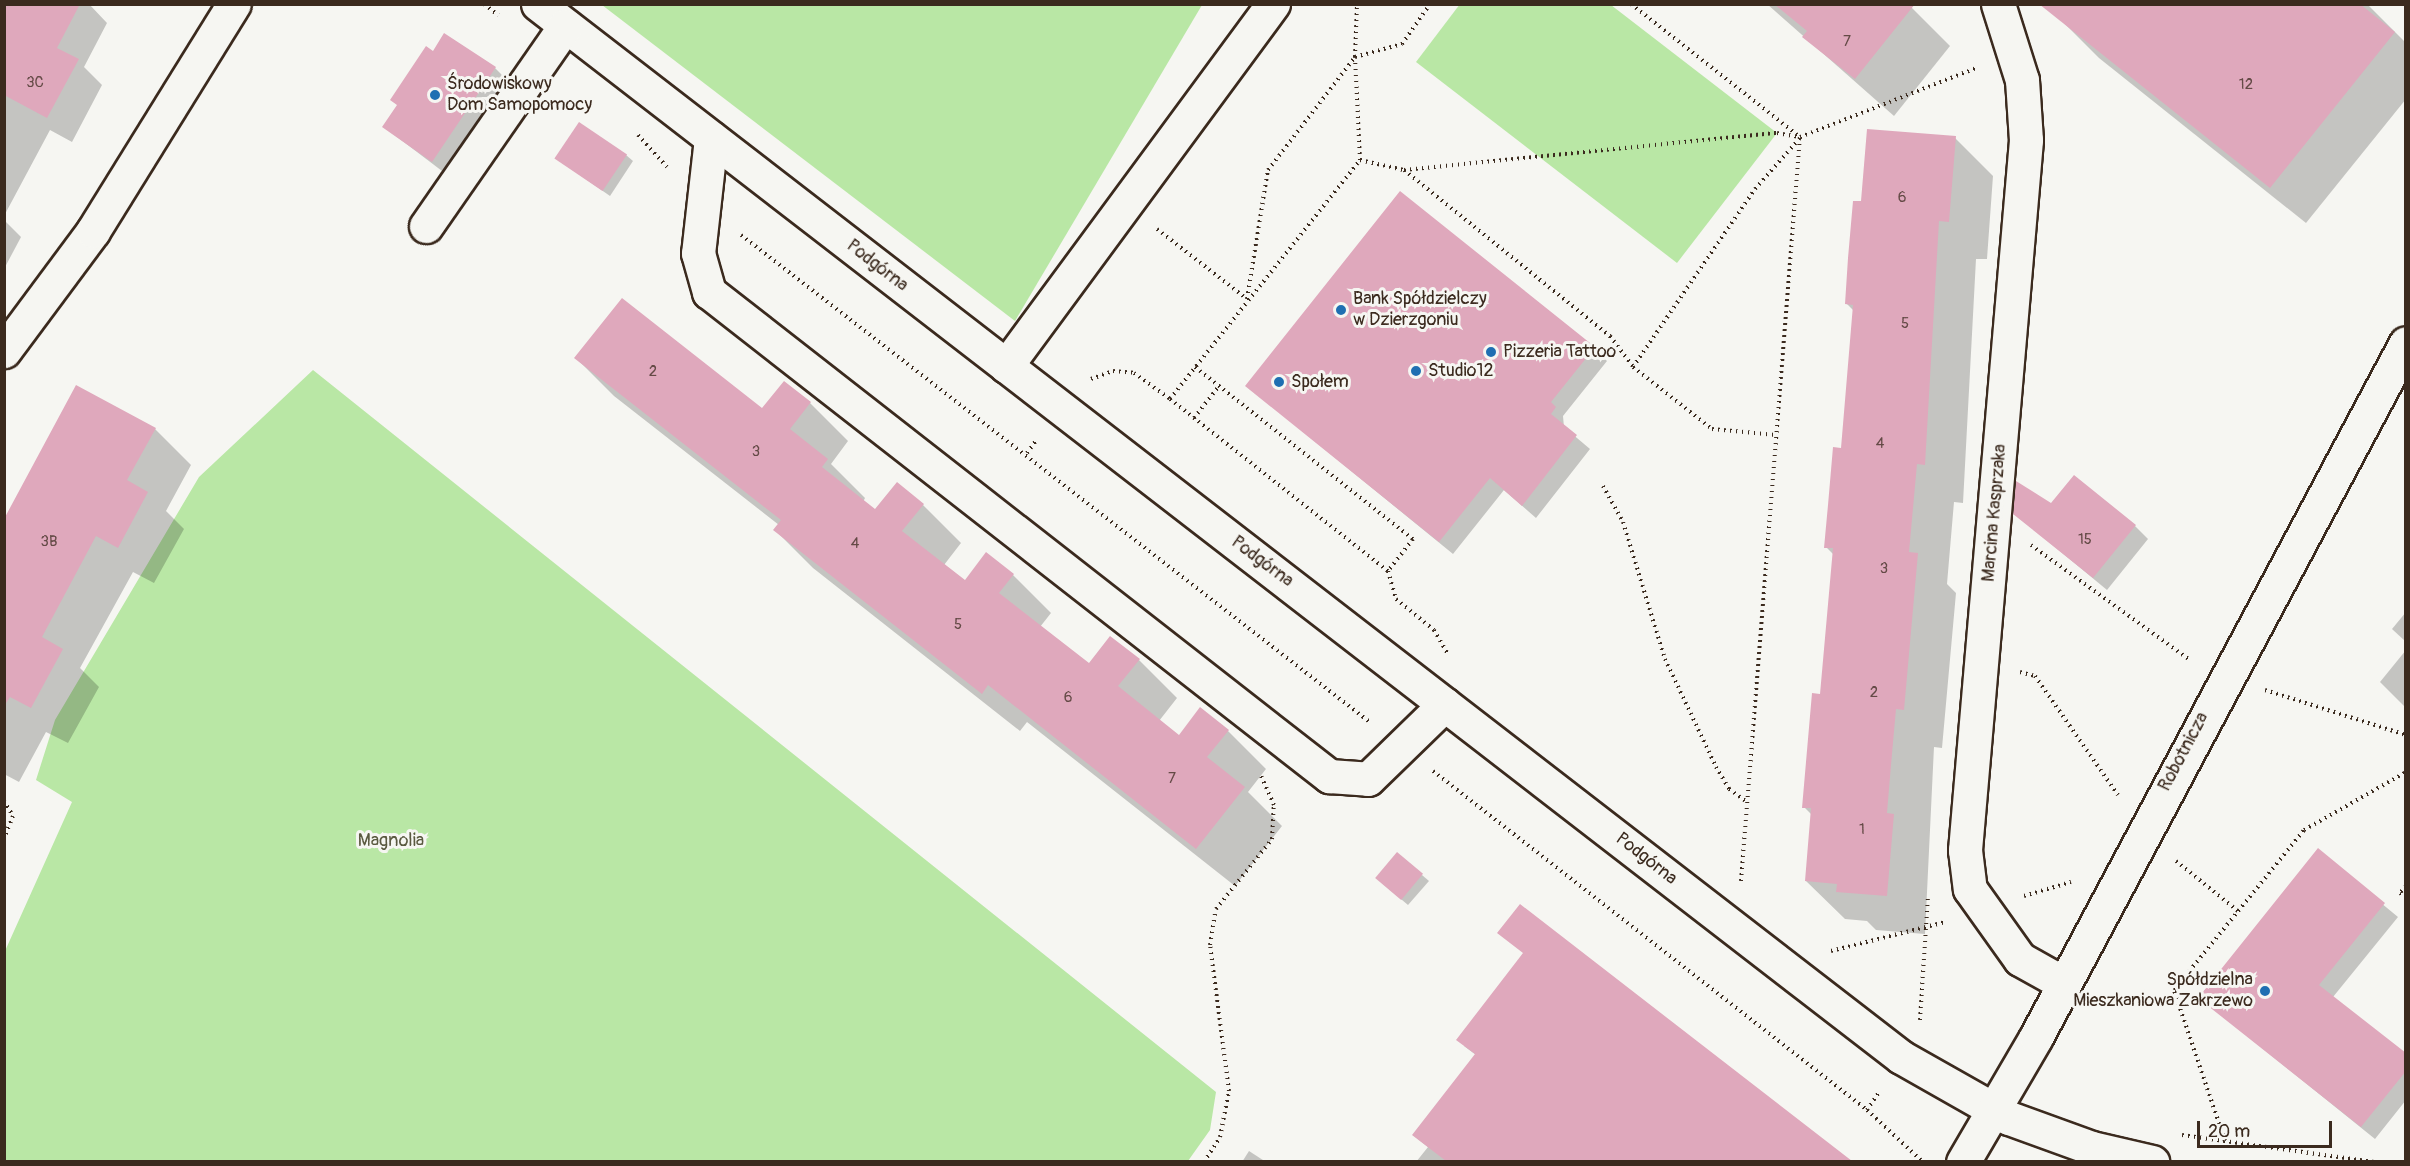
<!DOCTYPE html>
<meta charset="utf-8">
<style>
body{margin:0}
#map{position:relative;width:2410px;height:1166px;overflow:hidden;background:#f6f6f2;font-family:Pangolin,sans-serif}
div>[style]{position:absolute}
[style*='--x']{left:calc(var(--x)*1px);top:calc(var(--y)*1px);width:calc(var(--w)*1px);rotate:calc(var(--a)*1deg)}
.green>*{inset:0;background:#b9e7a5}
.shadow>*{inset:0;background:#0003}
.building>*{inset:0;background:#dfa8bc;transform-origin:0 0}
.path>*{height:4px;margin-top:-2px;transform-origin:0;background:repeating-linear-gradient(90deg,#3b2a1e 0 1.5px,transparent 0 6px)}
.roads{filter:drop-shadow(2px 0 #3b2a1e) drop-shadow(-2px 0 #3b2a1e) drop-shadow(0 2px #3b2a1e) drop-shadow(0 -2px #3b2a1e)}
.minor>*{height:33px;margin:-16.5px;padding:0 16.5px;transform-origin:16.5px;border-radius:16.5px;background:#f6f6f2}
.dots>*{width:16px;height:16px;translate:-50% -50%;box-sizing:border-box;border:3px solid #f6f6f2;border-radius:50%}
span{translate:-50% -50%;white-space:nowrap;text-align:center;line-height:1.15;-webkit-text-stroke:6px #f6f6f2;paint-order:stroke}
.number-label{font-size:15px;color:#644a46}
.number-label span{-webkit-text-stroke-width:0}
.poi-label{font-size:18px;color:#3b2a1e}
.left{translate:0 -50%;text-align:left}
.right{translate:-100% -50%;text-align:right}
.street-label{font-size:18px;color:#3b2a1e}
.park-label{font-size:18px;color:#5a5940}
.frame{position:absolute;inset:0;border:6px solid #3b2a1e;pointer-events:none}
.scale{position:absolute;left:2197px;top:1121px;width:135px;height:27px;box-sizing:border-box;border:3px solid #3b2a1e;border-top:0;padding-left:8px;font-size:18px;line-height:21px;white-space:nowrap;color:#3b2a1e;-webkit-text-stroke:4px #f6f6f2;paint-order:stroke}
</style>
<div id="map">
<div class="green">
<div style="clip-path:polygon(1460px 4px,1611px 5px,1777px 133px,1677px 263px,1416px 62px)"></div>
<div style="clip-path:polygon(602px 5px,1202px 5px,1015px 321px)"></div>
<div style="clip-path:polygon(313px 370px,1216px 1092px,1210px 1130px,1188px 1161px,5px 1161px,5px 951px,72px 802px,36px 780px,55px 720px,199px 477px)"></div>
</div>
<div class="shadow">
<div style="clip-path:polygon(4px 4px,89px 4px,107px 23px,84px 67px,102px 85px,72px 142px,50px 130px,4px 216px)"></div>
<div style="clip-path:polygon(1767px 4px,1908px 4px,1950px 46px,1894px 116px)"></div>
<div style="clip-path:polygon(2077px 4px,2367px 4px,2405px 42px,2406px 99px,2306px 223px,2099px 58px,2063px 22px)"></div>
<div style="clip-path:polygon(495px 68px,508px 81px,446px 174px,384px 127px)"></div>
<div style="clip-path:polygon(1955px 138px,1993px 176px,1987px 259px,1976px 259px,1963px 503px,1954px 502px,1947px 584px,1956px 593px,1942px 748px,1934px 747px,1925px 934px,1876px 930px,1867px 921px,1845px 919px,1806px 881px,1812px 815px,1804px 807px,1822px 695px,1834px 555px,1826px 547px,1843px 449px,1854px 311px,1846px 303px,1863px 203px)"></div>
<div style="clip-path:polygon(626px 155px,633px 161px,610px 196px,557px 159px)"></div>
<div style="clip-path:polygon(4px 220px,21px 237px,4px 269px)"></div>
<div style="clip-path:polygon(1594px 348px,1607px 361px,1563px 416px,1564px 427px,1590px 449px,1536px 518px,1504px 490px,1453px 554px,1247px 386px)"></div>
<div style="clip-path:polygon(576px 358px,762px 410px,810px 403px,848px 441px,831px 464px,865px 498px,863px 502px,875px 512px,923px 505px,961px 543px,944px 565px,965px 582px,1013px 575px,1051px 613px,1040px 627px,1089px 665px,1139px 660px,1177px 698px,1159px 721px,1179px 737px,1228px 731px,1266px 769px,1248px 792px,1282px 826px,1235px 886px,1027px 722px,1020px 731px,813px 568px,775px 530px,779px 525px,614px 396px)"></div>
<div style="clip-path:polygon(155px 429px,191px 465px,166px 511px,184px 529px,154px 583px,133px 572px,80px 668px,99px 687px,68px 743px,46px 732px,19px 782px,4px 774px,4px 523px)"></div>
<div style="clip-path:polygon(2051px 505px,2135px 526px,2148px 539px,2107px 590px,2014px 513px)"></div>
<div style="clip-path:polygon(2406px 612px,2406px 642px,2392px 629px)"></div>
<div style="clip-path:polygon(2406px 650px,2406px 708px,2380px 682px)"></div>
<div style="clip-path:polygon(2318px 851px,2398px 917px,2333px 997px,2406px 1055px,2406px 1100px,2375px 1139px,2200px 998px)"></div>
<div style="clip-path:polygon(1422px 875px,1429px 881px,1408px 905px,1383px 884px)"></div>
<div style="clip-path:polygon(1520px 906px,1850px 1162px,1416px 1162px,1428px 1147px,1413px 1135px,1476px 1055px,1464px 1046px,1524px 954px)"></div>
<div style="clip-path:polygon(1249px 1151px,1266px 1162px,1242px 1162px)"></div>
</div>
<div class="building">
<div style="clip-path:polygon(4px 4px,80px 4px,57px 48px,79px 59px,47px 118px,4px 95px)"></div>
<div style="clip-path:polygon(1774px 4px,1915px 4px,1855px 79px,1802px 37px,1807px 31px)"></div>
<div style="clip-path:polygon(2039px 4px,2360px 4px,2395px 32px,2270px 188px)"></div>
<div style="clip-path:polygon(444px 33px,496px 67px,432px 162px,382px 127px,397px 105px,390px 100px,426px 46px,433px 51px)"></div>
<div style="left:579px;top:122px;width:58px;height:44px;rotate:34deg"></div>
<div style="clip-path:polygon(1867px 129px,1956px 136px,1949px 222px,1939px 221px,1925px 465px,1917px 464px,1909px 552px,1918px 553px,1904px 710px,1896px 709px,1891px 765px,1887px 813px,1894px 814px,1887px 896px,1836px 892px,1837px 884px,1805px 881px,1811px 808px,1802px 808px,1812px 693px,1820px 694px,1833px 548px,1824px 548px,1828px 505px,1833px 447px,1841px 448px,1853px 305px,1845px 304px,1848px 258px,1853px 201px,1861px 201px)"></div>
<div style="clip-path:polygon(1400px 191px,1595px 347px,1551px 402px,1556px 407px,1551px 414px,1577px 435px,1522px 506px,1490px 478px,1439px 542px,1245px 386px)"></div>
<div style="clip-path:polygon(622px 298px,762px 408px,784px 381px,811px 402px,790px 429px,828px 459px,822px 467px,875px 509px,897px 482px,924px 504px,902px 531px,965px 580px,986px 552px,1014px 574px,999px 593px,1089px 663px,1110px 636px,1140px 659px,1118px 686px,1179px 735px,1200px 707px,1229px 730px,1207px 757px,1245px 787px,1196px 849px,988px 685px,982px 694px,773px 530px,781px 520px,574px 358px)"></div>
<div style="clip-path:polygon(76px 385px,156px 428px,127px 480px,148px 492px,118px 548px,96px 536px,42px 637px,63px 649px,31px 708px,10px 697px,4px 706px,4px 519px)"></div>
<div style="clip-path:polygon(2074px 475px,2136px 525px,2093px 578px,2013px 514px,2016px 481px,2051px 503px)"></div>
<div style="clip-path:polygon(2318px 848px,2385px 903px,2319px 985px,2406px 1053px,2406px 1071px,2361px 1127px,2198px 998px)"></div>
<div style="left:1397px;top:852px;width:34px;height:34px;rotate:40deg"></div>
<div style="clip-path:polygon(1520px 904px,1852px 1161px,1446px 1161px,1412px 1135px,1475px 1054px,1456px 1040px,1523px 953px,1497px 933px)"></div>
</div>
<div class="path">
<div style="--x:484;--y:4;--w:18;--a:38"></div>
<div style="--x:1631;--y:4;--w:215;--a:38.2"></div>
<div style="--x:1800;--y:137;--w:189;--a:-21.4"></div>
<div style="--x:638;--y:135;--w:43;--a:47.8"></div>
<div style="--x:1360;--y:160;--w:45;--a:12.8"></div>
<div style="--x:1404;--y:170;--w:375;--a:-5.7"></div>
<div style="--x:1777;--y:133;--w:23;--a:10"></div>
<div style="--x:1404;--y:170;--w:265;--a:38.9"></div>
<div style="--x:1610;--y:336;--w:39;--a:53"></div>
<div style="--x:1633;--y:367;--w:100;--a:38.1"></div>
<div style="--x:1712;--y:429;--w:64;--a:5.4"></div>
<div style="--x:1157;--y:229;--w:114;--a:37.9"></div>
<div style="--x:1247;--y:299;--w:131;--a:-80.8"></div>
<div style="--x:1268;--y:170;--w:143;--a:-52.4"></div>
<div style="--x:1355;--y:57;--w:53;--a:-87.8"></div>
<div style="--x:741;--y:235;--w:797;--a:37.76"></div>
<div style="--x:1195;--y:367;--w:278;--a:38.3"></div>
<div style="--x:1413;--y:539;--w:41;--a:128"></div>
<div style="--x:1633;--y:367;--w:216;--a:-55.6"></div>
<div style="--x:1755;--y:189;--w:68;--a:-48.6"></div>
<div style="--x:1091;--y:379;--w:23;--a:-20"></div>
<div style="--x:1113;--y:371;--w:21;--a:5"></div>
<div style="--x:1134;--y:373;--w:44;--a:35.8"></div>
<div style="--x:1170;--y:399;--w:278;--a:38.3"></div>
<div style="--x:1388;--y:571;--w:29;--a:74"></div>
<div style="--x:1396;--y:599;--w:49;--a:39.2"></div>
<div style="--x:1434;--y:630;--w:28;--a:60"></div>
<div style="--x:1170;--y:399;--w:305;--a:-51.5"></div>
<div style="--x:1360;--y:160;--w:103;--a:-92.8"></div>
<div style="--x:1355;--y:57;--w:49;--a:-15.5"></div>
<div style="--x:1402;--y:44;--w:49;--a:-55"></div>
<div style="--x:1194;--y:418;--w:41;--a:-52"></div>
<div style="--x:1027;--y:453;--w:17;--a:-54"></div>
<div style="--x:1603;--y:486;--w:41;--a:60.9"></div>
<div style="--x:1623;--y:522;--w:143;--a:73"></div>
<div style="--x:1665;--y:659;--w:119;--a:64.7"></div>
<div style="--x:1716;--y:767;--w:26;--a:59"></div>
<div style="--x:1729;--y:789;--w:22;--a:36"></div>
<div style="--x:2031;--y:545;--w:196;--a:35.9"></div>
<div style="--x:2020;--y:672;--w:16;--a:15"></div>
<div style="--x:2035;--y:676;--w:145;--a:55.1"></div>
<div style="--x:2265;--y:690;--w:148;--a:17.7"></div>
<div style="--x:1433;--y:771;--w:551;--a:37.99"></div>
<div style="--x:1867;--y:1110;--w:76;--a:42.9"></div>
<div style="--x:4;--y:801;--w:17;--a:59"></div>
<div style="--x:13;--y:816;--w:24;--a:112"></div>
<div style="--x:2176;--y:861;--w:80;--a:38.9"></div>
<div style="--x:1741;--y:881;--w:746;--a:-85.47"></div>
<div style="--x:2406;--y:886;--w:9;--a:131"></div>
<div style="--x:2400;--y:893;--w:7;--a:34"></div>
<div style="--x:2024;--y:896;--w:49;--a:-16.6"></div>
<div style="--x:1831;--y:951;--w:119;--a:-14.2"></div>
<div style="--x:1920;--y:1020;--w:125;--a:-86.3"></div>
<div style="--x:1867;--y:1110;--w:23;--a:-56"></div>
<div style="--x:2182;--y:1135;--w:194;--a:8"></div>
<div style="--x:2225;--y:1141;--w:159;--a:-108.7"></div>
<div style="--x:2174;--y:990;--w:206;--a:-50.9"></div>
<div style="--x:2304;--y:830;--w:117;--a:-29.6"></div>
<div style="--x:1204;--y:1162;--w:30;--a:-57"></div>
<div style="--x:1220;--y:1137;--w:47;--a:-78.9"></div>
<div style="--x:1229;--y:1091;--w:147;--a:-97.4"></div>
<div style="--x:1210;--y:945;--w:36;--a:-81"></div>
<div style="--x:1216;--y:909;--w:90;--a:-51.3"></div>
<div style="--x:1272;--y:839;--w:34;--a:-87"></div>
<div style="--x:1274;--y:805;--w:32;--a:-114"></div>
</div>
<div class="roads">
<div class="minor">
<div style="--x:538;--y:4;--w:1722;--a:37.69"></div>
<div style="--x:1901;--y:1057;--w:124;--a:29.5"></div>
<div style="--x:2009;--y:1118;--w:88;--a:19.9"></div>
<div style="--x:2092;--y:1148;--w:62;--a:13.1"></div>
<div style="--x:1998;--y:4;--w:80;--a:72.5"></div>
<div style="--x:2022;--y:80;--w:60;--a:86.2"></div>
<div style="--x:2026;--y:140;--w:713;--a:94.91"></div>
<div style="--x:1965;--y:850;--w:39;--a:83"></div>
<div style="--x:1970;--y:889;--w:86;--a:54.5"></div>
<div style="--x:2020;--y:959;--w:49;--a:29.2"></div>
<div style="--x:711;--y:138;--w:116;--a:96.4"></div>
<div style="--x:698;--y:253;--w:41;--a:74.2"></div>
<div style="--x:709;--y:292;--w:787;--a:37.98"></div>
<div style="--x:1329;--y:776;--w:39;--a:4"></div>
<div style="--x:1368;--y:779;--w:107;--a:-44.2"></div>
<div style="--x:426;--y:226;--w:244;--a:-55.2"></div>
<div style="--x:4;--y:351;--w:149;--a:-53.4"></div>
<div style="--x:93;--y:231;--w:267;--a:-58.2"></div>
<div style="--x:1006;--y:366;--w:450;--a:-53.6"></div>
<div style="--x:1963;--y:1162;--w:145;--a:-59.7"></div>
<div style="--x:2036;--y:1037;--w:786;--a:-61.94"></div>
</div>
</div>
<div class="dots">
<div style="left:435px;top:95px;background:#1f6fb2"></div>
<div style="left:1341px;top:310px;background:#1f6fb2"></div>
<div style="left:1491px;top:352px;background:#1f6fb2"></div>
<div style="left:1416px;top:371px;background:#1f6fb2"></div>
<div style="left:1279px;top:382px;background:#1f6fb2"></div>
<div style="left:2265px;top:991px;background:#1f6fb2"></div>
</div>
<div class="number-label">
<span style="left:1847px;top:42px">7</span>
<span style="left:35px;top:83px">3C</span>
<span style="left:2246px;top:85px">12</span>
<span style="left:1902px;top:198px">6</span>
<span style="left:1905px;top:324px">5</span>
<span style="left:653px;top:372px">2</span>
<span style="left:1880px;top:444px">4</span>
<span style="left:756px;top:452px">3</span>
<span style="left:2085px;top:540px">15</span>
<span style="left:49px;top:542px">3B</span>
<span style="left:855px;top:544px">4</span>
<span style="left:1884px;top:569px">3</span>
<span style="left:958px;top:625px">5</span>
<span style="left:1874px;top:693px">2</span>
<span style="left:1068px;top:698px">6</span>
<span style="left:1172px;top:779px">7</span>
<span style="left:1862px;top:830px">1</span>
</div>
<div class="poi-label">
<span class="left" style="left:447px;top:95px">Środowiskowy<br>Dom Samopomocy</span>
<span class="left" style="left:1353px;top:310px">Bank Spółdzielczy<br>w Dzierzgoniu</span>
<span class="left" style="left:1503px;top:352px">Pizzeria Tattoo</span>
<span class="left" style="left:1428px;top:371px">Studio12</span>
<span class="left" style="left:1291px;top:382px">Społem</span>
<span class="right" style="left:2253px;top:991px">Spółdzielna<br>Mieszkaniowa Zakrzewo</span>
</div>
<div class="street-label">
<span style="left:877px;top:266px;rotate:38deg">Podgórna</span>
<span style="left:1995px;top:513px;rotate:-85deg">Marcina Kasprzaka</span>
<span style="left:1262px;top:562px;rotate:37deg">Podgórna</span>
<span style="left:2184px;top:752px;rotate:-62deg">Robotnicza</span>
<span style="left:1646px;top:859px;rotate:38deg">Podgórna</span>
</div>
<div class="park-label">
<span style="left:391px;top:841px">Magnolia</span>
</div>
<div class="frame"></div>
<div class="scale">20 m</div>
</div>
